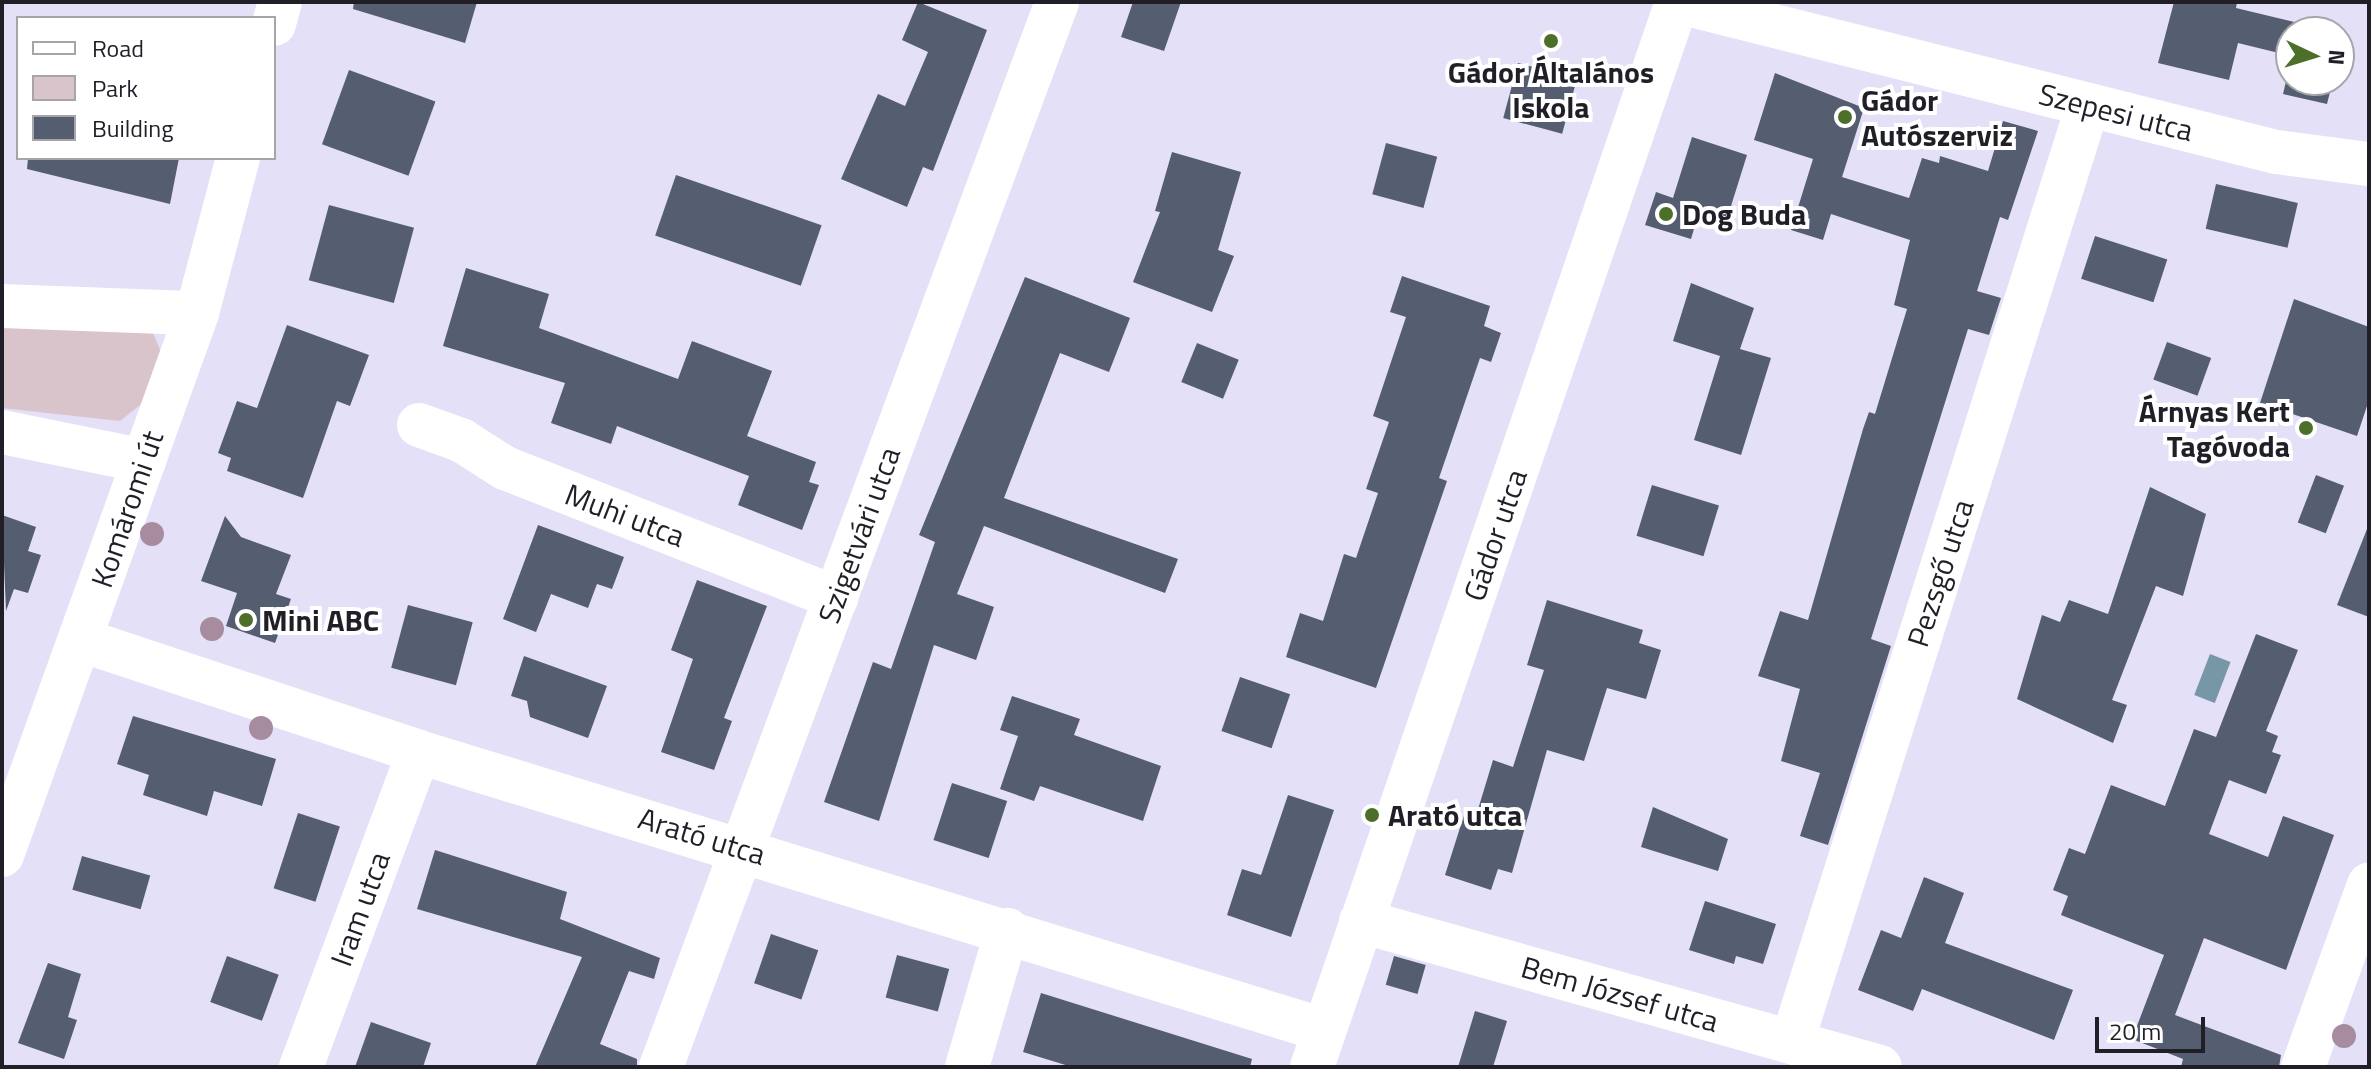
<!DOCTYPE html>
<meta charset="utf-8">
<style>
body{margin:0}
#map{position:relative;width:2371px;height:1069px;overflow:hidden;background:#e3e0f7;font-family:"Titillium Web",sans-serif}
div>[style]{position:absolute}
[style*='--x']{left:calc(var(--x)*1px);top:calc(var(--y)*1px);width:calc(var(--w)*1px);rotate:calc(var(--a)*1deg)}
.green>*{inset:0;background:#d9c4cb}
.water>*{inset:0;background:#7797a6;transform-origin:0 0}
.building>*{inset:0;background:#545e70;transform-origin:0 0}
.street>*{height:44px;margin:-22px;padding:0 22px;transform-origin:22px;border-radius:22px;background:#fff}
.secondary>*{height:44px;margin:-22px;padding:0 22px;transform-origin:22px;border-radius:22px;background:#fff}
.trees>*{width:24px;height:24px;margin:-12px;border-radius:50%;background:#a78b9f}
.dots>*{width:22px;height:22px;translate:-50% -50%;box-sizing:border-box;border:4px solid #fff;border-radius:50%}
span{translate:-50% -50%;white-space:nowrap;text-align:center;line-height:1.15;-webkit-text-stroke:8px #fff;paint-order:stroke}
.poi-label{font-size:30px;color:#201f27;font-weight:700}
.left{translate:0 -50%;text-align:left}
.right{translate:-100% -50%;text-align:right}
.street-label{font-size:30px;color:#201f27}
.frame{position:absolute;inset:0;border:4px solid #201f27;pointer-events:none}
.legend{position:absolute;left:16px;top:16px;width:260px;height:144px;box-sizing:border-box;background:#fff;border:2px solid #a6a5a9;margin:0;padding:10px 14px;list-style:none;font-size:24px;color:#201f27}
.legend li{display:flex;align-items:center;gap:16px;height:40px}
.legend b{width:40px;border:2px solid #a6a5a9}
.north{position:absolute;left:2275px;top:16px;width:80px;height:80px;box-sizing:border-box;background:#fff;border:2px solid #a6a5a9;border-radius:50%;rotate:94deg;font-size:22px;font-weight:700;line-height:32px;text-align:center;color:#201f27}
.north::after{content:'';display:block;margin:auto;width:28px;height:36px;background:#4c7029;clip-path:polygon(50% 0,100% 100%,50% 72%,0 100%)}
.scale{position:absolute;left:2095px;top:1017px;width:110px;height:36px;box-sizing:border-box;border:4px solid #201f27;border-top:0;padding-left:10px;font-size:24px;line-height:28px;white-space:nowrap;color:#201f27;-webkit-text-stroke:6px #fff;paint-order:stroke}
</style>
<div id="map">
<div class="green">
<div style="clip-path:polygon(2px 316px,150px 326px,163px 357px,149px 398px,120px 421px,2px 408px)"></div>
</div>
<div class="water">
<div style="left:2210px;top:654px;width:22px;height:44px;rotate:21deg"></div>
</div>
<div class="building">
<div style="clip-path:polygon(354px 2px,477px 2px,465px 43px,353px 9px)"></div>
<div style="clip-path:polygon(918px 2px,987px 30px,933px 171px,923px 167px,907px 207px,841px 179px,878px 94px,905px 106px,928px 52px,902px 40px)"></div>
<div style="clip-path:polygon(1133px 2px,1181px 2px,1164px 51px,1121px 37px)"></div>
<div style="clip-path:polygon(2174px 2px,2237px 2px,2236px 8px,2336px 32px,2291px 32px,2291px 56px,2238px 43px,2229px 80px,2158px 63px)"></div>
<div style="clip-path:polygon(2291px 60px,2291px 80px,2333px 80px,2327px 104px,2283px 94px)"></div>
<div style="left:1518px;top:63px;width:61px;height:57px;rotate:15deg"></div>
<div style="left:349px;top:70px;width:92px;height:79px;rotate:20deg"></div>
<div style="clip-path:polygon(1775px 73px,1864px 108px,1842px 177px,1909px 198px,1922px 158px,1939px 163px,1940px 156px,1988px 171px,2003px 121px,2038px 131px,2008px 220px,2000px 217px,1977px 291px,2001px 298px,1989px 335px,1968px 329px,1871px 639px,1891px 646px,1828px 845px,1800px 836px,1820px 773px,1781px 761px,1800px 689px,1758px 676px,1780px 611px,1808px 620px,1863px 429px,1869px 412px,1875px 414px,1907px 309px,1894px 305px,1910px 240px,1831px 214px,1823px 240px,1791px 230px,1813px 159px,1754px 140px)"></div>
<div style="clip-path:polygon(1692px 137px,1747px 155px,1726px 222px,1706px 216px,1703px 224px,1696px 222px,1691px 239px,1645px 225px,1656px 192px,1673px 198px)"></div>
<div style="left:1386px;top:143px;width:53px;height:53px;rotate:15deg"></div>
<div style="clip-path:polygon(1172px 152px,1241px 172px,1218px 250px,1234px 256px,1212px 312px,1133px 282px,1160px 212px,1155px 211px)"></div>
<div style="clip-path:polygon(28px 158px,179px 158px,170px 204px,27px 169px)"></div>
<div style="left:676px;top:175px;width:154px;height:64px;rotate:19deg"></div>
<div style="left:2216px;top:184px;width:84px;height:46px;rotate:13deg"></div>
<div style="left:329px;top:205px;width:88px;height:78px;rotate:15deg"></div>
<div style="left:2095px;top:236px;width:76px;height:45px;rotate:18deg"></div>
<div style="clip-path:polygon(466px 268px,549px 294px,539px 328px,678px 379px,692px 341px,772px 371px,747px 436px,816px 462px,809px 482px,819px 485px,802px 530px,738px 505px,749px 476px,617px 426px,611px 444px,551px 423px,565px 383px,443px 346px)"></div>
<div style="clip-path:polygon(1402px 276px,1490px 306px,1484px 326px,1501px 333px,1491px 362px,1480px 358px,1439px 478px,1447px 481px,1376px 688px,1286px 657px,1300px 613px,1323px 621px,1344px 554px,1356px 558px,1378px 493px,1366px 489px,1389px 422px,1373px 416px,1406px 317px,1390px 312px)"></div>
<div style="clip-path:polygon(1025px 277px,1130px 318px,1109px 372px,1060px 353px,1004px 498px,1178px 559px,1165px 593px,984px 526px,957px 594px,994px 607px,976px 660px,934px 645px,879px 821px,824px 802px,873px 662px,891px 669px,935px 542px,919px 535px)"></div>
<div style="clip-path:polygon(1691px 283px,1754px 308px,1740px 349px,1771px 358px,1741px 455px,1694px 440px,1720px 356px,1673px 341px)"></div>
<div style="clip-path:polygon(2294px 299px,2369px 327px,2369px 400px,2357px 436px,2260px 403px)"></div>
<div style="clip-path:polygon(287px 325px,369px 355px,350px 406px,337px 401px,303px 498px,227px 471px,231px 458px,218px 453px,237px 401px,257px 408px)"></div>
<div style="left:2167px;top:342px;width:47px;height:40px;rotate:20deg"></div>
<div style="left:1197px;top:343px;width:45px;height:42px;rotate:22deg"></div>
<div style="left:2316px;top:475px;width:30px;height:51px;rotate:21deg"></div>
<div style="left:1652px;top:485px;width:70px;height:53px;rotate:17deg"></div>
<div style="clip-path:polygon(2150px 487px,2206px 514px,2183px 596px,2156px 586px,2112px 700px,2127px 705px,2113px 743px,2017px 699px,2042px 615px,2060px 622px,2069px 600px,2108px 614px)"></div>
<div style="clip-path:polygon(2px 515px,36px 527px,28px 551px,41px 555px,28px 593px,14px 589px,6px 611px)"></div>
<div style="clip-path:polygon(225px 516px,241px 537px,291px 555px,276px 594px,291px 599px,275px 643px,226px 626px,237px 593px,201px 581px)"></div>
<div style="clip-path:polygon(538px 525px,624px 557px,612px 589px,597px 584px,588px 608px,551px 594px,536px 632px,503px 619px)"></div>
<div style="clip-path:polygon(2367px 529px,2369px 529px,2369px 617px,2337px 605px)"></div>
<div style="clip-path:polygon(697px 580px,767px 606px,724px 718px,732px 721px,714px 770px,661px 752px,693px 659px,671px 650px)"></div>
<div style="clip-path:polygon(1547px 600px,1643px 630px,1639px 643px,1661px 650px,1646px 699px,1607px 688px,1584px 761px,1547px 750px,1512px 873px,1498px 869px,1491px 890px,1445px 875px,1465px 812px,1476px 816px,1493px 760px,1513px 767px,1544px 670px,1527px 665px)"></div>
<div style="left:408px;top:605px;width:67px;height:65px;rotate:15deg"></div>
<div style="clip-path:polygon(2256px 634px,2298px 650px,2266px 731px,2278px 736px,2272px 752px,2281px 755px,2266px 794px,2229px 780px,2209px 834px,2268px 857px,2283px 816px,2334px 835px,2286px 970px,2204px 938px,2175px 1015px,2281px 1055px,2279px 1067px,2181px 1067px,2183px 1059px,2132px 1039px,2164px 955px,2061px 915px,2068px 896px,2053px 890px,2069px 848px,2085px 854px,2111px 785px,2165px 806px,2194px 729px,2216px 737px)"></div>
<div style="clip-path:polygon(524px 656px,607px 686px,588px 738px,530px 717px,527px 701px,511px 696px)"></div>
<div style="left:1240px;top:677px;width:53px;height:57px;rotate:19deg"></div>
<div style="clip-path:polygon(1012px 696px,1080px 719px,1074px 735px,1161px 766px,1143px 821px,1040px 786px,1034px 801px,1000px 789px,1018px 736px,1000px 730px)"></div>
<div style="clip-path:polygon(133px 716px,276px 759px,262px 806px,214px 791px,207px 816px,143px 795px,149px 775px,117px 764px)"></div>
<div style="left:952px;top:783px;width:58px;height:60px;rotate:18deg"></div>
<div style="clip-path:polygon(1288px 795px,1334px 810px,1291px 937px,1227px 915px,1242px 869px,1261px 875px)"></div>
<div style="clip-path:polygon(1653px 807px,1728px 839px,1718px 871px,1641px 847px)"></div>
<div style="left:298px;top:813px;width:44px;height:79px;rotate:18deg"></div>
<div style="clip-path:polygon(435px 850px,567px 892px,560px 919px,660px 958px,654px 979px,629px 971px,600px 1044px,637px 1059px,637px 1067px,535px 1067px,582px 957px,417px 909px)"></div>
<div style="left:82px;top:856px;width:71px;height:35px;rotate:16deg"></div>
<div style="clip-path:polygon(1924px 877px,1964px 893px,1945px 943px,2073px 990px,2054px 1040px,1922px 989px,1913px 1011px,1858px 990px,1881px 930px,1901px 938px)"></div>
<div style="clip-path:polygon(1705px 901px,1776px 924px,1763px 964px,1736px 956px,1734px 964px,1689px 950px)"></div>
<div style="left:771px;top:934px;width:50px;height:52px;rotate:19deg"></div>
<div style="left:897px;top:955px;width:54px;height:44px;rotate:15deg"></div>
<div style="left:227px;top:956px;width:55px;height:49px;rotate:20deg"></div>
<div style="left:1394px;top:956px;width:33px;height:30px;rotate:16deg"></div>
<div style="clip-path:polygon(48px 963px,81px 974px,68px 1017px,77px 1020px,64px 1059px,18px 1043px)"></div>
<div style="clip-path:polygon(1041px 993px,1252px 1059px,1250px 1067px,1072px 1067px,1023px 1052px)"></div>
<div style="clip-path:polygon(1475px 1011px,1507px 1021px,1493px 1067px,1458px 1067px)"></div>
<div style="clip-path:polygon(371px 1022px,431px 1043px,423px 1067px,355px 1067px)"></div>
</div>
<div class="street">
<div style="--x:1679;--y:2;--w:616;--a:14.1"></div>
<div style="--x:2276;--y:152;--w:94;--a:7.4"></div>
<div style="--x:274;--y:24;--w:23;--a:-75"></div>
<div style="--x:2;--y:306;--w:195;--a:2.1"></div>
<div style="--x:419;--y:425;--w:45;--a:19.7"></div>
<div style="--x:461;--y:440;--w:52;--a:32.5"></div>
<div style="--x:505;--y:468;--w:356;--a:21.4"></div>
<div style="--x:2;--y:432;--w:145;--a:11.5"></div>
<div style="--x:81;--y:640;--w:356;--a:18.3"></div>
<div style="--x:419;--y:752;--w:947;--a:17.08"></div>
<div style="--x:2;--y:855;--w:576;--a:-70.21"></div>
<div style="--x:197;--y:313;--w:160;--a:-75.2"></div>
<div style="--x:1361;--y:921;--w:539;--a:15.71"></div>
<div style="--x:1792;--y:1042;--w:983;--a:-72.47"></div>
<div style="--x:301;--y:1067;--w:336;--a:-69.5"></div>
<div style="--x:661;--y:1067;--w:1136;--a:-69.6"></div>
<div style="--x:967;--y:1067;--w:143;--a:-73.7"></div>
<div style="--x:2303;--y:1067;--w:194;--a:-70.1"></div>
</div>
<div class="secondary">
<div style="--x:1312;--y:1067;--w:1126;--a:-71.08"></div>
</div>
<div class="trees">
<div style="left:152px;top:534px"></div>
<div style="left:212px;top:629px"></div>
<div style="left:261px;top:728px"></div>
<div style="left:2344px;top:1036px"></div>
</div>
<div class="dots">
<div style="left:1551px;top:41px;background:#4c7029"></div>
<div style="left:1845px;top:117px;background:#4c7029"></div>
<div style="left:1666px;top:214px;background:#4c7029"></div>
<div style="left:2306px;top:428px;background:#4c7029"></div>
<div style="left:246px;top:620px;background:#4c7029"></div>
<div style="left:1372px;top:815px;background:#4c7029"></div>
</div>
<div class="poi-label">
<span style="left:1551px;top:89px">Gádor Általános<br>Iskola</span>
<span class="left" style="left:1861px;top:117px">Gádor<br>Autószerviz</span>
<span class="left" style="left:1682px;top:214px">Dog Buda</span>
<span class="right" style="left:2290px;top:428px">Árnyas Kert<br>Tagóvoda</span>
<span class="left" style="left:262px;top:620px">Mini ABC</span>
<span class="left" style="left:1388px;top:815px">Arató utca</span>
</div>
<div class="street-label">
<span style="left:2116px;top:112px;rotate:14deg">Szepesi utca</span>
<span style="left:127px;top:509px;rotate:-71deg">Komáromi út</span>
<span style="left:625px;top:515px;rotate:21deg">Muhi utca</span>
<span style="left:859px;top:535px;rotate:-70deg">Szigetvári utca</span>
<span style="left:1495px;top:535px;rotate:-71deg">Gádor utca</span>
<span style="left:1940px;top:573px;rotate:-72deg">Pezsgő utca</span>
<span style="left:702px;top:836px;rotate:17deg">Arató utca</span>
<span style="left:360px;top:909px;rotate:-70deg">Iram utca</span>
<span style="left:1620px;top:994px;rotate:16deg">Bem József utca</span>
</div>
<div class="frame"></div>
<ul class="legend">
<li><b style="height:10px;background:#fff"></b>Road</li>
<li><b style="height:22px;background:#d9c4cb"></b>Park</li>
<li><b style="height:22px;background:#545e70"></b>Building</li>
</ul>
<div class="north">N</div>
<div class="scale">20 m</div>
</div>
